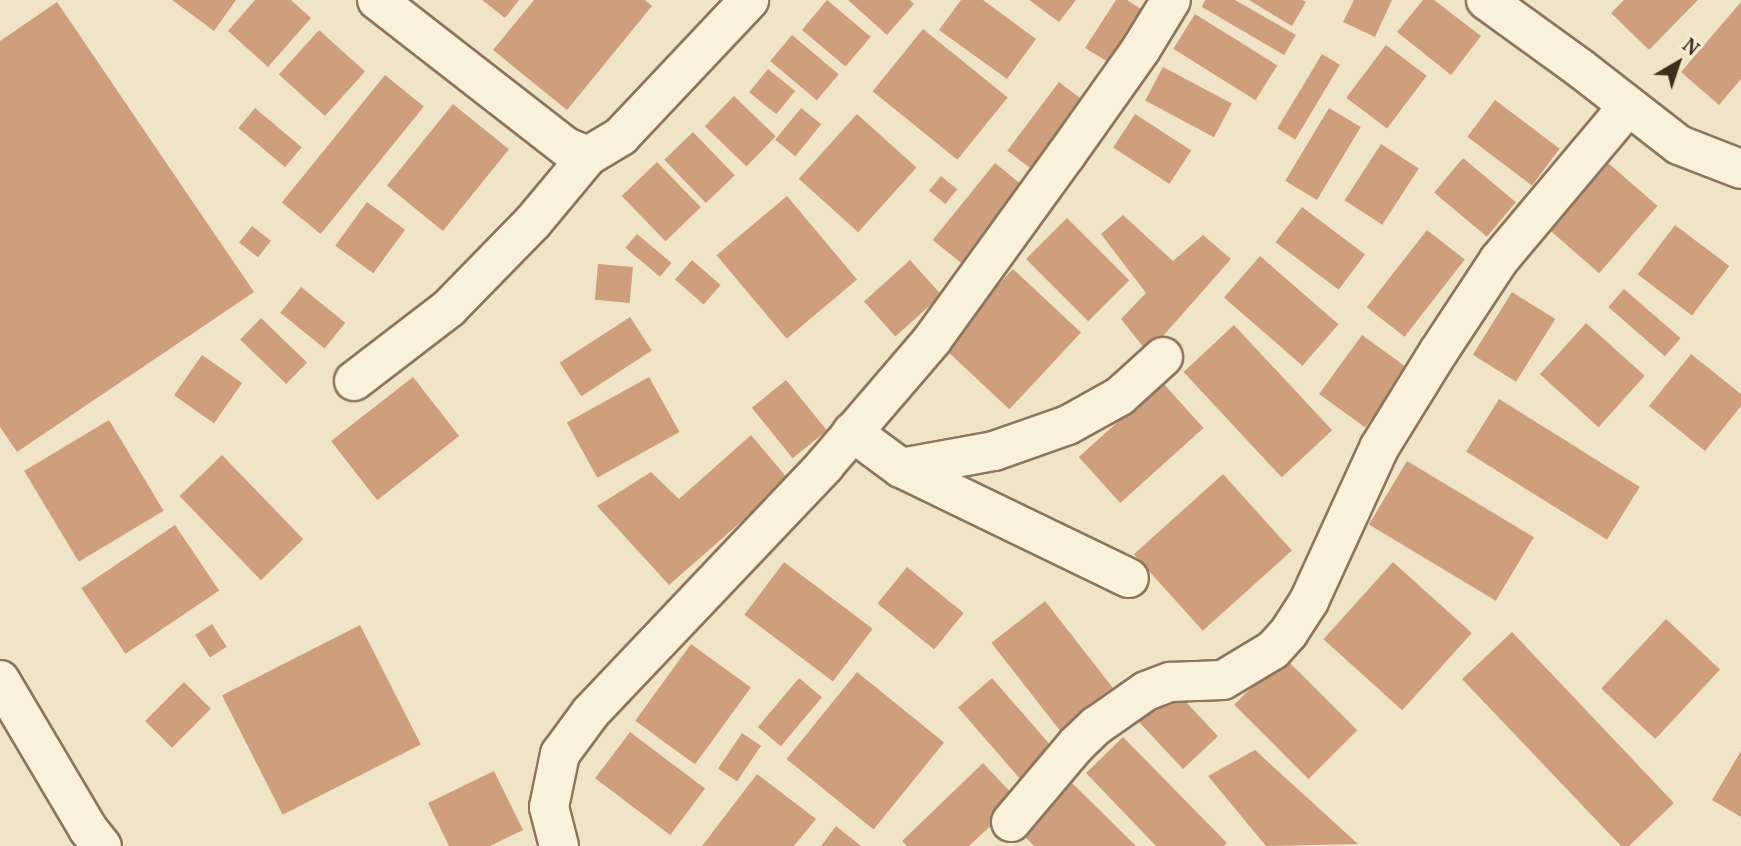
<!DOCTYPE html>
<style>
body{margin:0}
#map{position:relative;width:1741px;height:846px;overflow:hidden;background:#f0e4c8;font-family:"PT Serif",serif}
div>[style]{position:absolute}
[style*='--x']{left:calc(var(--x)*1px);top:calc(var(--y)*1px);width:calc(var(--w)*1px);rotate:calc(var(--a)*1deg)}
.building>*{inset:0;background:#cf9f7d;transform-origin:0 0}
.roads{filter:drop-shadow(2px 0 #8d765c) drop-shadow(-2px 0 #8d765c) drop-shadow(0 2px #8d765c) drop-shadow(0 -2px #8d765c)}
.minor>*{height:38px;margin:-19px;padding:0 19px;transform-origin:19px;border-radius:19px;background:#faf1dc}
.secondary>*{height:38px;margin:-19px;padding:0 19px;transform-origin:19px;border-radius:19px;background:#faf1dc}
span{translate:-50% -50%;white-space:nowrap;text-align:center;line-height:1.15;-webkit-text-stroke:6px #f7eed8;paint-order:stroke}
.north{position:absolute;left:1643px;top:28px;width:70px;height:70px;-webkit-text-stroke:5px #f7eed8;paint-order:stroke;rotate:39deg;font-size:19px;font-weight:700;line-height:28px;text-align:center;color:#3d2e20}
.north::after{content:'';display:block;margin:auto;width:24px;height:32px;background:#3d2e20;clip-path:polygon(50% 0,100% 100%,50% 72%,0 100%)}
</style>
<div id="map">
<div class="building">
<div style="clip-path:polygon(172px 0,236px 0,214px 31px)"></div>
<div style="clip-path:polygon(255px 0,291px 0,311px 18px,268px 67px,228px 31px)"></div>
<div style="clip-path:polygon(482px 0,519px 0,505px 18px)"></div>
<div style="clip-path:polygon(534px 0,645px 0,652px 6px,567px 110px,493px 50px)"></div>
<div style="left:827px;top:0;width:57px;height:39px;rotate:40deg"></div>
<div style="clip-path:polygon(848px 0,910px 0,914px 4px,887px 35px)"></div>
<div style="clip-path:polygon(961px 0,983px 0,1036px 39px,1007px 79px,939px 30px)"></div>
<div style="clip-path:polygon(1029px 0,1076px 0,1059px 22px)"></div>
<div style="clip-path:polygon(1116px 0,1127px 0,1144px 11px,1110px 63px,1085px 48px)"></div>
<div style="clip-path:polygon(1205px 0,1235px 0,1296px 35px,1284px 55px,1202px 7px)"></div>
<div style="clip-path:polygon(1249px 0,1302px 0,1306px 2px,1292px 26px)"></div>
<div style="clip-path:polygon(1354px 0,1392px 0,1375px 37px,1343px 22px)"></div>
<div style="clip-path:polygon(1423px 0,1434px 0,1481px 36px,1451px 75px,1397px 32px)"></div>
<div style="clip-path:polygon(1624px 0,1698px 0,1649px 50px,1611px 13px)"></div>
<div style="clip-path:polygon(57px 2px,254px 292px,17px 452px,0 427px,0 41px)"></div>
<div style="clip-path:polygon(1741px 2px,1741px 79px,1719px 105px,1681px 72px)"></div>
<div style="left:1195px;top:14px;width:97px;height:41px;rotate:32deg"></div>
<div style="left:923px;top:29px;width:109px;height:80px;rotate:39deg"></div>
<div style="left:319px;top:30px;width:62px;height:60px;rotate:42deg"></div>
<div style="left:792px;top:35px;width:61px;height:34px;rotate:40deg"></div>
<div style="left:1386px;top:45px;width:51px;height:66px;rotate:37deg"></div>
<div style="left:1322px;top:54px;width:21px;height:87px;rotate:31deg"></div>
<div style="left:1163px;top:67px;width:78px;height:38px;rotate:28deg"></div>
<div style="left:768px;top:69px;width:35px;height:30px;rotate:39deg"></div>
<div style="left:385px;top:75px;width:50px;height:164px;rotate:39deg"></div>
<div style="left:1059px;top:82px;width:39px;height:86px;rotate:37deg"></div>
<div style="left:734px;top:96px;width:58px;height:42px;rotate:44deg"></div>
<div style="left:1495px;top:100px;width:81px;height:46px;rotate:37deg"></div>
<div style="left:453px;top:104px;width:72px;height:105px;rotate:39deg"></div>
<div style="left:255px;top:108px;width:61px;height:26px;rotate:40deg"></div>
<div style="left:801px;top:108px;width:26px;height:41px;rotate:39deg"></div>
<div style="left:1329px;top:108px;width:37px;height:85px;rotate:31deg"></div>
<div style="left:857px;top:114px;width:80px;height:87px;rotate:42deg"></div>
<div style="left:1135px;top:114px;width:67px;height:40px;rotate:33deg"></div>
<div style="left:693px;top:132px;width:60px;height:40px;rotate:46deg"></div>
<div style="left:1381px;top:144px;width:45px;height:67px;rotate:33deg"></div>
<div style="left:1463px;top:158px;width:69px;height:45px;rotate:40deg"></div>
<div style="left:657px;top:162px;width:63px;height:49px;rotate:46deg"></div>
<div style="left:1607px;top:162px;width:67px;height:89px;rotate:41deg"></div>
<div style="left:995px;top:163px;width:38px;height:99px;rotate:39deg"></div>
<div style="left:941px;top:176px;width:21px;height:19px;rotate:39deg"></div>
<div style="left:787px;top:196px;width:109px;height:92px;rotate:50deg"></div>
<div style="left:367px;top:202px;width:47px;height:54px;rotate:36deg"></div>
<div style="left:1302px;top:207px;width:79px;height:44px;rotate:37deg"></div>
<div style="clip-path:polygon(1123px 215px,1173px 261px,1203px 235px,1231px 259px,1148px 353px,1121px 319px,1146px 293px,1101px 234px)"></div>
<div style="left:1067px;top:218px;width:88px;height:58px;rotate:45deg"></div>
<div style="left:1675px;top:225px;width:68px;height:62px;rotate:37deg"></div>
<div style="left:252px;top:226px;width:24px;height:21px;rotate:38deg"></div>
<div style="left:1427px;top:230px;width:48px;height:98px;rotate:38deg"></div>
<div style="left:637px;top:234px;width:45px;height:18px;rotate:40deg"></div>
<div style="left:1260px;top:256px;width:104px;height:55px;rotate:41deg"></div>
<div style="left:692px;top:260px;width:38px;height:26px;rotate:41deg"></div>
<div style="left:910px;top:260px;width:47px;height:62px;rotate:48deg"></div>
<div style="left:598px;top:264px;width:35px;height:36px;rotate:5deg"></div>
<div style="left:1013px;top:269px;width:93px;height:105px;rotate:43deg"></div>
<div style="left:301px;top:287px;width:57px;height:33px;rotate:39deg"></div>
<div style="left:1624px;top:289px;width:75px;height:24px;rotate:41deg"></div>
<div style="left:1512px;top:292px;width:51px;height:74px;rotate:32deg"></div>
<div style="left:630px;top:317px;width:40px;height:84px;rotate:57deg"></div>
<div style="left:261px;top:318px;width:64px;height:30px;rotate:44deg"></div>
<div style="left:1586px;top:323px;width:79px;height:69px;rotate:42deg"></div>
<div style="left:1234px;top:325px;width:144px;height:69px;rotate:47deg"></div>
<div style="left:1362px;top:335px;width:57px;height:73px;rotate:36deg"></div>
<div style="clip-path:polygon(1691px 354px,1741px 394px,1741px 406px,1705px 451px,1649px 406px)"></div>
<div style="left:202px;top:355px;width:49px;height:49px;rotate:35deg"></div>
<div style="left:413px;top:377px;width:75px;height:104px;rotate:52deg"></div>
<div style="left:649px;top:377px;width:63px;height:94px;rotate:61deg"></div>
<div style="left:786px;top:380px;width:65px;height:44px;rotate:51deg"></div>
<div style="left:1162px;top:382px;width:62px;height:112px;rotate:48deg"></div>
<div style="left:1499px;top:399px;width:166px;height:62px;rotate:32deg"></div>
<div style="left:109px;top:420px;width:106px;height:99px;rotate:59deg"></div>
<div style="clip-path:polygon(751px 435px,789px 480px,669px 585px,597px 506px,651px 472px,679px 499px)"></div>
<div style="left:222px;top:455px;width:117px;height:59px;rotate:46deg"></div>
<div style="left:1407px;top:461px;width:148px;height:74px;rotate:31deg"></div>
<div style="left:1223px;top:474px;width:103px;height:120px;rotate:48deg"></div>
<div style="left:175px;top:525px;width:79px;height:113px;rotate:56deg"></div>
<div style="left:784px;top:562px;width:111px;height:66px;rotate:37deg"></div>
<div style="left:1393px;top:562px;width:106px;height:104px;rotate:42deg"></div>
<div style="left:907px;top:567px;width:73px;height:47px;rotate:39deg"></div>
<div style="left:1045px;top:601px;width:120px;height:68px;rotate:52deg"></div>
<div style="left:1666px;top:619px;width:74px;height:95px;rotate:43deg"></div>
<div style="left:212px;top:624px;width:27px;height:20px;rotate:57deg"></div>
<div style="left:360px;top:625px;width:134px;height:155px;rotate:63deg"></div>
<div style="clip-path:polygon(1512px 632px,1674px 803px,1629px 846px,1621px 846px,1462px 679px)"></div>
<div style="left:691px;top:644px;width:74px;height:95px;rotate:36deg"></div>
<div style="left:1283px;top:656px;width:105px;height:69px;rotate:45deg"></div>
<div style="left:857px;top:672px;width:112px;height:112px;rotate:39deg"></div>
<div style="left:799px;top:678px;width:30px;height:64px;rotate:40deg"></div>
<div style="left:992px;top:678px;width:104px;height:45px;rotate:49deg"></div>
<div style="left:184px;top:682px;width:38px;height:55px;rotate:45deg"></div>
<div style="left:1173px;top:688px;width:66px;height:48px;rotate:47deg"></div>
<div style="left:630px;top:732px;width:94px;height:58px;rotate:37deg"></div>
<div style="left:742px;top:733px;width:23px;height:43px;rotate:34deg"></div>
<div style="clip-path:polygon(1123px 737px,1227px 843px,1224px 846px,1156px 846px,1086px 773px)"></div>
<div style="clip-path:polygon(1255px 750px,1358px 844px,1266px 846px,1208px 776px)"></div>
<div style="clip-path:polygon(1741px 751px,1741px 817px,1712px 800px)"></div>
<div style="clip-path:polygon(983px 763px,1018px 800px,969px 846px,907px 846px,902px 841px)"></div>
<div style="clip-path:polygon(494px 771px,523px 830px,490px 846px,449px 846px,428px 803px)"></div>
<div style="clip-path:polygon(757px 774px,816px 819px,794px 846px,702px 846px)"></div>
<div style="clip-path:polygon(1069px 780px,1136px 846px,1034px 846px,1018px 830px)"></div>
<div style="clip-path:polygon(836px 826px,861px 846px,821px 846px)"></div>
</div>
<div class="roads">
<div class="minor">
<div style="--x:377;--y:0;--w:239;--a:37.9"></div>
<div style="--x:566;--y:147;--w:24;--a:22"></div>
<div style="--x:588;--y:156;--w:39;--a:-31"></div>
<div style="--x:621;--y:136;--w:187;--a:-46.7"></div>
<div style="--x:1486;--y:0;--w:116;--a:35.9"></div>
<div style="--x:1580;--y:68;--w:125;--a:37.9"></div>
<div style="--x:1679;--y:145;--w:66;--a:21.2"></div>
<div style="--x:354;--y:381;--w:120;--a:-37.5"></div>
<div style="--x:449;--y:308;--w:120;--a:-45.7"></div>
<div style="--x:533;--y:222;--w:86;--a:-50.2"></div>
<div style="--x:852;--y:432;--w:61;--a:36.3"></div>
<div style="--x:901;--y:468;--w:253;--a:25.8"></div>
<div style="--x:901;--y:468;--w:95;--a:-10.4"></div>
<div style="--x:994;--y:451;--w:78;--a:-19.4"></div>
<div style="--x:1068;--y:425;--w:60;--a:-29.1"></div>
<div style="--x:1120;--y:396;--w:58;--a:-42.2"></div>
<div style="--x:1011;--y:822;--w:101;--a:-49.8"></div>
<div style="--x:1076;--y:745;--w:28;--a:-44"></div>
<div style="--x:1096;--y:726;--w:61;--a:-35"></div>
<div style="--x:1146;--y:691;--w:26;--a:-21"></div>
<div style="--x:1170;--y:682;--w:53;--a:-2.2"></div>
<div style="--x:1223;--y:680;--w:58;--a:-31"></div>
<div style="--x:1273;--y:650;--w:24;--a:-48"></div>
<div style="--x:1289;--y:632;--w:37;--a:-57"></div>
<div style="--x:1309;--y:601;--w:168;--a:-65.4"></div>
<div style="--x:1379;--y:448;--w:114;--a:-58.3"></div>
<div style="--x:1439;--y:351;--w:109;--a:-56.6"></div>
<div style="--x:1499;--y:260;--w:201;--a:-50"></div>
<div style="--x:559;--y:846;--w:40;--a:-104.4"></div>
<div style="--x:549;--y:807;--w:54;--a:-78.3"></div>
<div style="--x:560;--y:754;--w:52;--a:-53.6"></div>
<div style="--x:591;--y:712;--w:340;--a:-46.5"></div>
<div style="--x:825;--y:465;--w:165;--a:-49.4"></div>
<div style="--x:932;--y:340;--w:228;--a:-54.1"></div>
<div style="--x:1066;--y:155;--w:130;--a:-54.7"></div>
<div style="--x:1141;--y:49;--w:57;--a:-58.5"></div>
</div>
<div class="secondary">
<div style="--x:0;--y:680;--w:173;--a:59.4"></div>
<div style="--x:88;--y:829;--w:22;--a:51"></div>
</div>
</div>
<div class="north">N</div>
</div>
